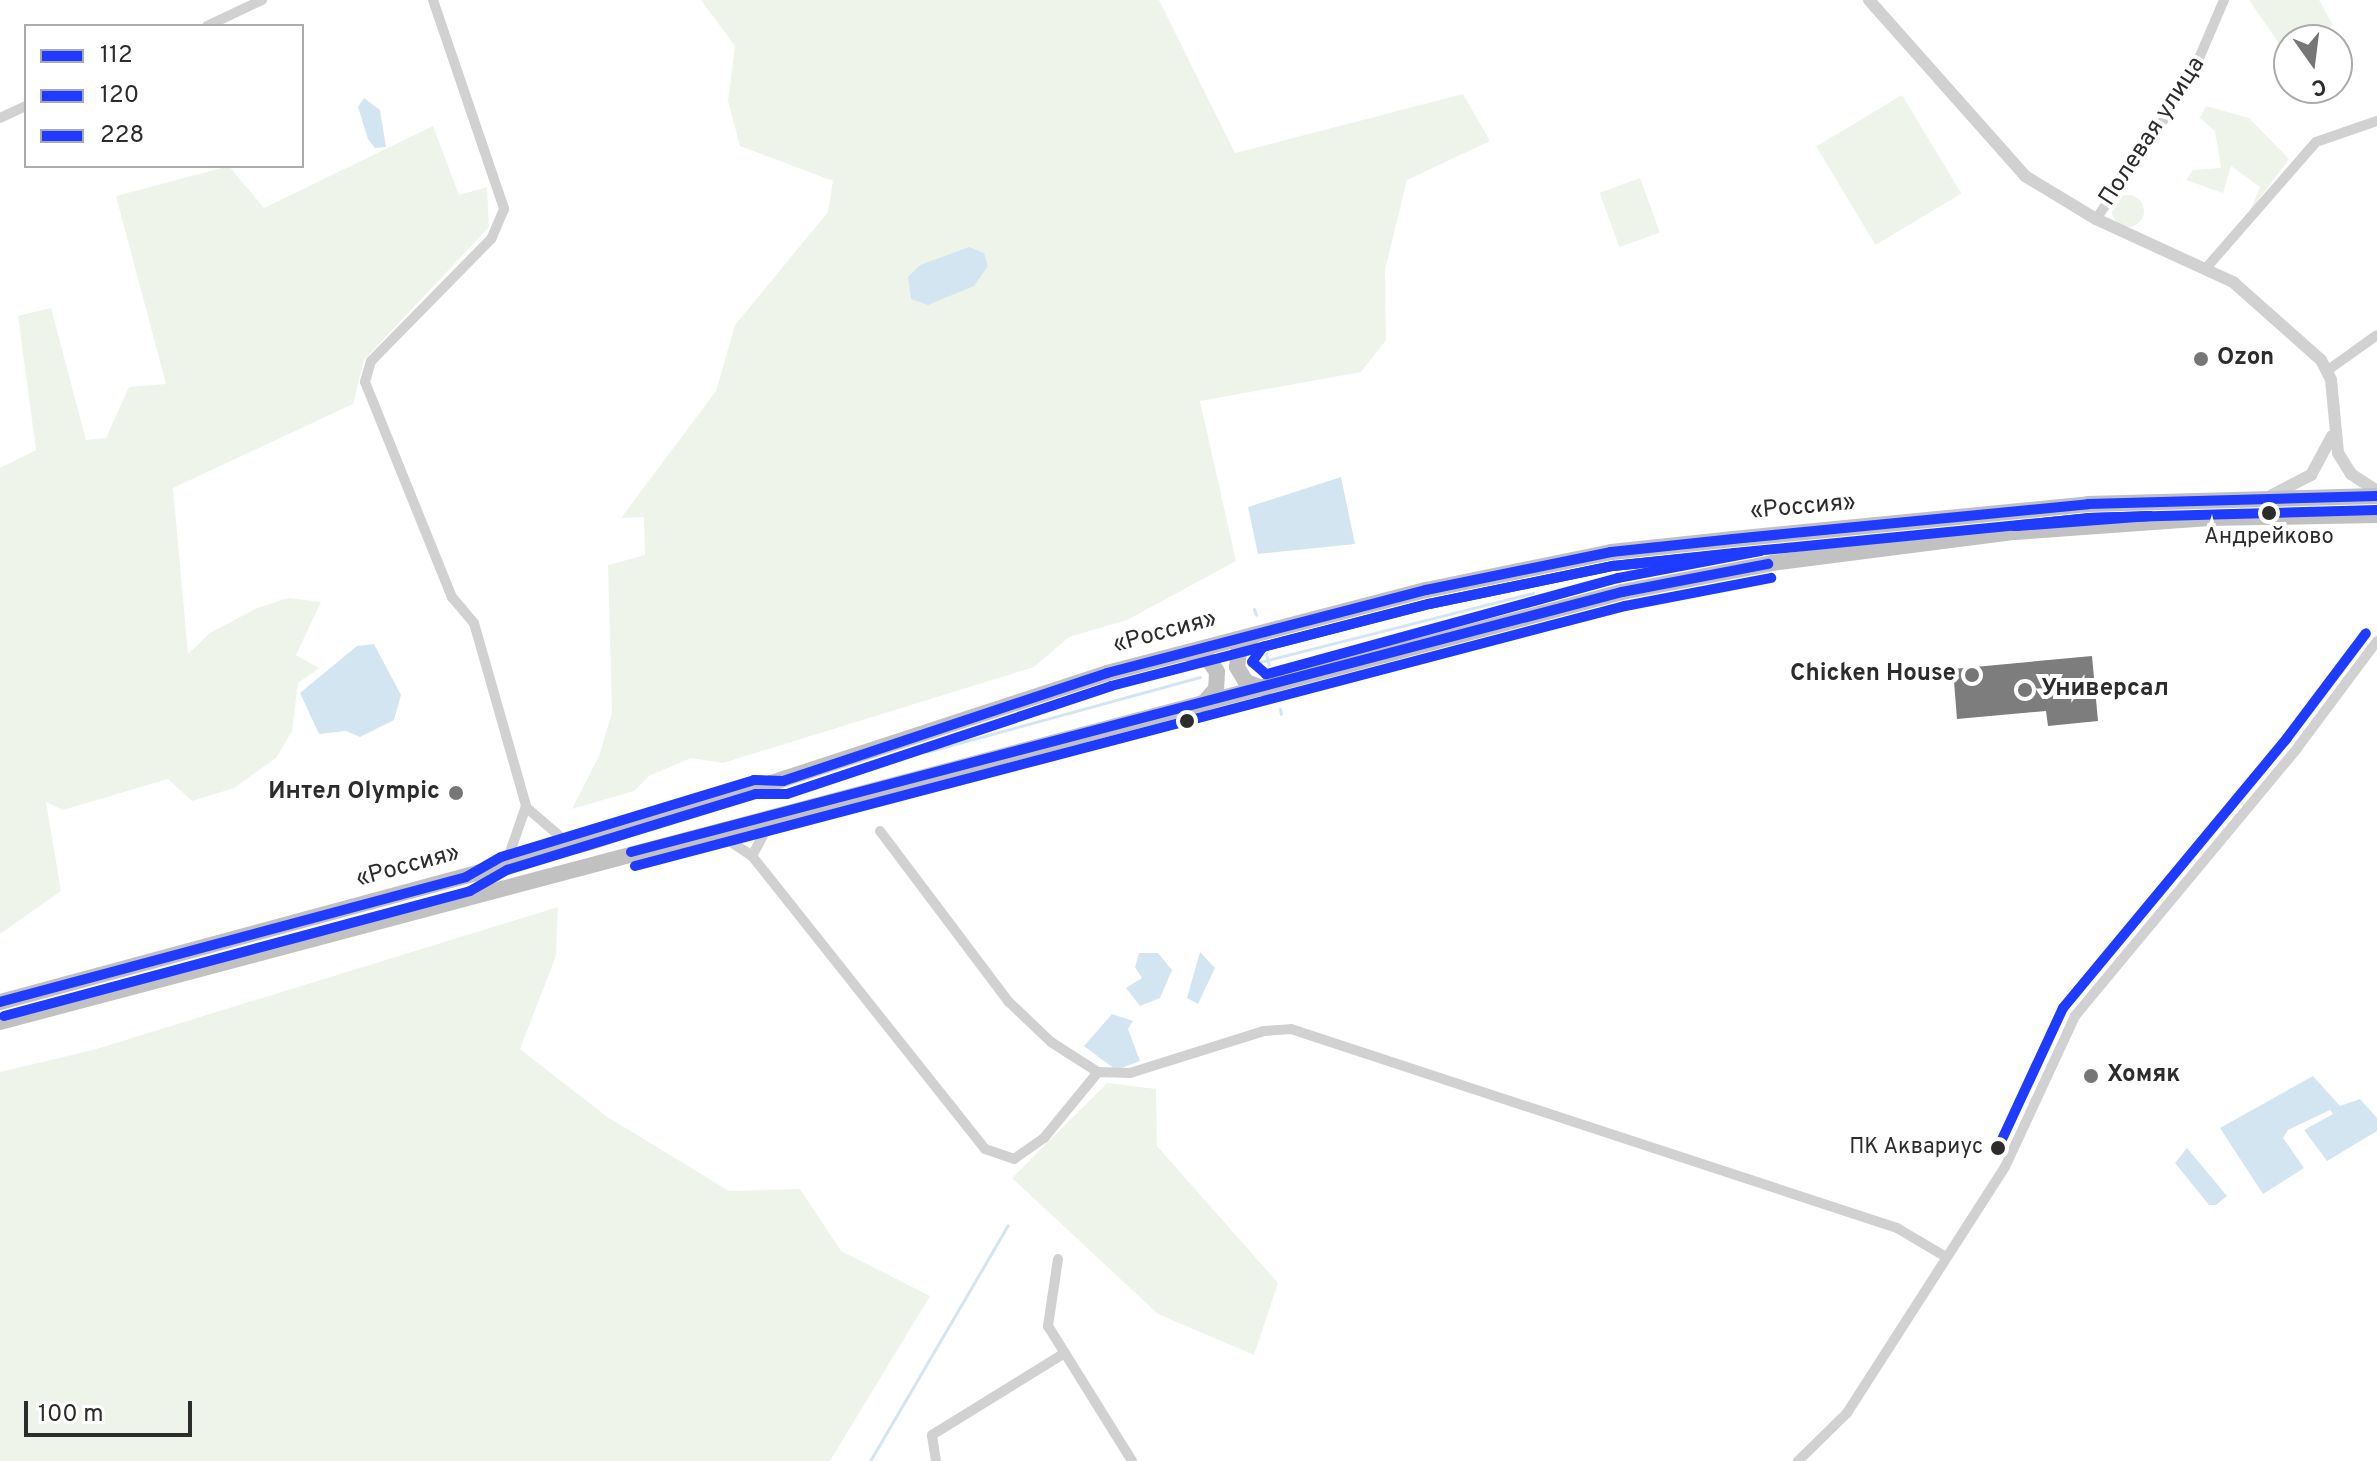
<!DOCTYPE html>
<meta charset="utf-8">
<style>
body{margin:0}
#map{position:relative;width:2377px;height:1461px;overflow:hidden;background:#fff;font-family:Overpass,sans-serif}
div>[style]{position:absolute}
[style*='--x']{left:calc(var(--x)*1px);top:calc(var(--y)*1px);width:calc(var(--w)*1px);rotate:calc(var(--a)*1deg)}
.green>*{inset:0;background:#eef4ea;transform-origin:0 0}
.round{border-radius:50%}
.water>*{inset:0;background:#d4e5f2}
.stream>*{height:3px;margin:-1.5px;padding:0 1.5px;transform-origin:1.5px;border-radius:1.5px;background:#d4e5f2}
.building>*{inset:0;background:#7d7d7d}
.minor>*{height:10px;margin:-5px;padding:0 5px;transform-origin:5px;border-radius:5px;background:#d1d1d1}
.tertiary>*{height:12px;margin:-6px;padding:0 6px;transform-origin:6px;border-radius:6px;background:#d1d1d1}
.trunk>*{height:16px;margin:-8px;padding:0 8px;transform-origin:8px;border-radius:8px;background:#c1c1c1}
.bus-1>*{height:10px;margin:-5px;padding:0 5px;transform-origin:5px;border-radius:5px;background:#1f3bff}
.bus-2>*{height:10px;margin:-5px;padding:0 5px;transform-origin:5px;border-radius:5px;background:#1f3bff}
.bus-3>*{height:10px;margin:-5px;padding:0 5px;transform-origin:5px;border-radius:5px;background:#1f3bff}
.dots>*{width:22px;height:22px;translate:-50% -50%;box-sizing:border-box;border:4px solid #fff;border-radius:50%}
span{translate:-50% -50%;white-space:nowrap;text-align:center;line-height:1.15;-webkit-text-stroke:8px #fff;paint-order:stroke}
.bus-label{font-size:22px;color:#2c2c2c}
.right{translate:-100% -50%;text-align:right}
.street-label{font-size:24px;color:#2c2c2c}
.poi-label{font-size:24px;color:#2c2c2c;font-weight:700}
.left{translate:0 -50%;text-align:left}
.legend{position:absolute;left:24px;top:24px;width:280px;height:144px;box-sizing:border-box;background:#fff;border:2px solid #ababab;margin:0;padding:10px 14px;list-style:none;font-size:24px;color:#2c2c2c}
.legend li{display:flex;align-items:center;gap:16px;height:40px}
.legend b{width:40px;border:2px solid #ababab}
.north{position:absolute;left:2273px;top:24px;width:80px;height:80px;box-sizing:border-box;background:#fff;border:2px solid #ababab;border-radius:50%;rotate:166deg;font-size:22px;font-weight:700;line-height:32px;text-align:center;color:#2c2c2c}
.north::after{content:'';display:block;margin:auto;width:28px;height:36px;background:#767676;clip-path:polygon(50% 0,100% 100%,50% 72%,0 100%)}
.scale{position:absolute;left:24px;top:1401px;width:168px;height:36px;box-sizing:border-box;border:4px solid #2c2c2c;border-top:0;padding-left:10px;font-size:24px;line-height:28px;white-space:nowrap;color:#2c2c2c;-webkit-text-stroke:6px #fff;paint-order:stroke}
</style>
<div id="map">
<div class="green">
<div style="clip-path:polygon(701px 0,1159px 0,1235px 153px,1463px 94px,1490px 141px,1407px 180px,1385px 270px,1386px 340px,1361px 372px,1200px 401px,1236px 561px,1127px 620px,1069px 637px,1034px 667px,723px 763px,691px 758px,649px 776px,634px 791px,572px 809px,599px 756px,612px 713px,608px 565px,645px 555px,644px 517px,621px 518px,716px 391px,735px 325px,828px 212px,833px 181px,740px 146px,728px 101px,735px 46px)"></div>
<div style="clip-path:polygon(2249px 0,2319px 0,2333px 25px,2310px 40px,2289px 40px,2287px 55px)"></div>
<div style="left:1902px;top:95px;width:115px;height:100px;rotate:59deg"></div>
<div style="clip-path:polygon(2206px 106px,2249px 118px,2289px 159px,2249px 213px,2260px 187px,2231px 166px,2223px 193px,2186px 180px,2193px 170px,2221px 168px,2215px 131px,2200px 118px)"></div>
<div style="clip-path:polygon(433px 126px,459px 195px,487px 187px,489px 227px,364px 360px,353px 404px,173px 488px,188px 654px,210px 633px,257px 608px,288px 598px,321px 602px,296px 655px,319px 668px,298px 683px,292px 731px,276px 758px,234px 788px,192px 801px,168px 779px,63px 810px,46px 802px,61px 891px,0 934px,0 468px,36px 450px,18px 316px,51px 308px,86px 440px,106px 438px,129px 387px,166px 384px,116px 196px,229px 166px,264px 208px)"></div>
<div style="left:1640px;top:178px;width:58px;height:43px;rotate:70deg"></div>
<div class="round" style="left:2112px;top:195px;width:32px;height:32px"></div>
<div style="clip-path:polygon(558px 907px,556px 956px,520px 1049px,606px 1116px,729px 1191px,800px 1189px,841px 1251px,930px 1296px,830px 1461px,0 1461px,0 1072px,93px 1050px)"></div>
<div style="clip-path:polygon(1107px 1083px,1156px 1089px,1157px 1146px,1278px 1283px,1254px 1355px,1158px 1314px,1012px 1178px)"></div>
</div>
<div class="water">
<div style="clip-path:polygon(364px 98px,380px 110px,386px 147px,375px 148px,368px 139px,358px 107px)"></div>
<div style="clip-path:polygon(969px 247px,984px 253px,988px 266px,974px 286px,928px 305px,911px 299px,908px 277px,920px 265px)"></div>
<div style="clip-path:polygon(1341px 477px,1355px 544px,1258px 554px,1248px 507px)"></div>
<div style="clip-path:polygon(374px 644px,401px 695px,394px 720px,360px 737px,346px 731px,319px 734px,300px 693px,357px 646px)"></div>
<div style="clip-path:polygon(1200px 952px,1215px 968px,1198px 1004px,1187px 998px)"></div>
<div style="clip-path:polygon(1139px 953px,1158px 953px,1172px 970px,1160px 998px,1140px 1006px,1126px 988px,1142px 978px,1135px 967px)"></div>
<div style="clip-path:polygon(1112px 1014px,1133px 1021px,1128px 1029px,1140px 1061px,1116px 1070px,1084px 1046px)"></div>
<div style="clip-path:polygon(2313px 1076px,2340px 1106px,2360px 1099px,2377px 1118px,2377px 1131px,2327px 1161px,2304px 1130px,2333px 1114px,2330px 1110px,2288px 1130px,2283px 1138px,2304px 1168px,2263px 1194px,2220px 1128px)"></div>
<div style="clip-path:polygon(2187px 1148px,2227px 1196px,2216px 1205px,2209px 1205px,2175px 1163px)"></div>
</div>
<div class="stream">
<div style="--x:1254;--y:609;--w:6;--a:72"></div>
<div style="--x:1266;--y:654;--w:11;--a:75"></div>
<div style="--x:1252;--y:664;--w:290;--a:-14.2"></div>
<div style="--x:1280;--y:709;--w:5;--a:79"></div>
<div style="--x:926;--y:752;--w:284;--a:-15.3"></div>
<div style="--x:870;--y:1461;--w:273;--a:-59.7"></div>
</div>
<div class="building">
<div style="clip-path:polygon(2092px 656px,2098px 721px,2048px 726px,2046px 711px,1957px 719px,1953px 669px)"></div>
</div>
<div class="minor">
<div style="--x:433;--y:0;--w:221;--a:71.2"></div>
<div style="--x:504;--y:209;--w:33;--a:113"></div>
<div style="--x:491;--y:239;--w:171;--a:134.5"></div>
<div style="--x:371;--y:361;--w:22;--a:106"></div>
<div style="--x:365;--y:382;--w:232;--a:68"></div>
<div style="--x:452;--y:597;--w:34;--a:50"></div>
<div style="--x:474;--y:623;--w:190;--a:74.1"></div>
<div style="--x:526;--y:806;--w:52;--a:109.1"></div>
<div style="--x:207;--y:26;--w:61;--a:-25.3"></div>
<div style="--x:0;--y:118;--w:29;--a:-25"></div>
<div style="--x:2096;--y:219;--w:163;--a:-55.7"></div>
<div style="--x:2188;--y:84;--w:91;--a:-66.8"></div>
<div style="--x:2207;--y:267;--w:166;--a:-48.9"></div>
<div style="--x:2316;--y:142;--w:65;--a:-19"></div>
<div style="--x:2328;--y:370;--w:60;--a:-35.5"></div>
<div style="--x:527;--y:808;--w:48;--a:40.7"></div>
<div style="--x:880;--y:831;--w:214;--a:53"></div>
<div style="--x:1009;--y:1002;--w:58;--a:43.6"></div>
<div style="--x:1051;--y:1042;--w:56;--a:32.6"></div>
<div style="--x:1098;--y:1072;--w:32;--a:2"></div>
<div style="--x:1130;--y:1073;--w:140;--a:-17.4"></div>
<div style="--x:1264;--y:1031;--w:27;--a:-4"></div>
<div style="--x:1291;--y:1029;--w:638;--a:18.18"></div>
<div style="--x:1897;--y:1228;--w:57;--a:30.6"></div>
<div style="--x:718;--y:833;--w:41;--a:34.1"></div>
<div style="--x:752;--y:856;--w:374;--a:51.5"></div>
<div style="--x:985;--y:1149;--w:31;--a:19"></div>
<div style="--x:1014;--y:1159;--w:37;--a:-35"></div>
<div style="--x:1044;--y:1138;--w:85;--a:-50.7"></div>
<div style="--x:752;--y:856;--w:42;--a:-61.6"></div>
<div style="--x:1058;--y:1259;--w:68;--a:98.5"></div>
<div style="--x:1048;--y:1326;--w:159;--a:58.1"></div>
<div style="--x:936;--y:1461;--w:26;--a:-99"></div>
<div style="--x:932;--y:1435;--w:156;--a:-31.7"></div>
<div style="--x:1798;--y:1461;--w:69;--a:-44.4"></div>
<div style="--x:1847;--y:1413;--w:292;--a:-57.3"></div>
<div style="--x:2005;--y:1167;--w:166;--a:-65.1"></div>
<div style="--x:2075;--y:1016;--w:349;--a:-50.3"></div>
<div style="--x:2298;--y:747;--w:132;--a:-53.3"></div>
</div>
<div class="tertiary">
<div style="--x:1869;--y:0;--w:235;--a:48.4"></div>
<div style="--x:2025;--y:176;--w:83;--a:31.2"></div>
<div style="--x:2096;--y:219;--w:151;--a:24.7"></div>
<div style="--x:2233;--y:282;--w:118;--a:41.6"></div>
<div style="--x:2321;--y:360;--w:22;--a:63"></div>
<div style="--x:2331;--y:380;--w:73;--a:84.5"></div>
<div style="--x:2338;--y:453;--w:25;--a:58"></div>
<div style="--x:2351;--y:474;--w:31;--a:33"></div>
<div style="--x:2272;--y:495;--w:44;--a:-27.1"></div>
<div style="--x:2311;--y:475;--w:44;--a:-61.7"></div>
</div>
<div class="trunk">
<div style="--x:1253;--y:636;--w:21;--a:133"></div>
<div style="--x:1239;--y:651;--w:16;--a:97"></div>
<div style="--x:1237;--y:667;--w:17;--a:59"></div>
<div style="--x:1246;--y:682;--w:20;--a:20"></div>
<div style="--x:1186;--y:653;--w:22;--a:13"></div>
<div style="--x:1207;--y:658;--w:17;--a:54"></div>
<div style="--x:1217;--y:672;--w:17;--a:93"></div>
<div style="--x:1216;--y:689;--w:20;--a:131"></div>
<div style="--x:0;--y:1002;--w:612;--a:-15.15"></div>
<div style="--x:591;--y:842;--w:543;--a:-18.13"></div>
<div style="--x:1107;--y:673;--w:330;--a:-14.6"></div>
<div style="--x:1426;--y:590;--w:189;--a:-11.6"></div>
<div style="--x:1611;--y:552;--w:123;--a:-6.1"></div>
<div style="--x:1733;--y:539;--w:357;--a:-5.6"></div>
<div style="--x:2088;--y:504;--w:289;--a:-1.6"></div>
<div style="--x:0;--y:1022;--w:1678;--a:-14.85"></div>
<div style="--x:1622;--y:592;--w:153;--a:-10.9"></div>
<div style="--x:1772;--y:563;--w:245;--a:-7.3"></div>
<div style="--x:2015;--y:532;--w:195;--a:-4.1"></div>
<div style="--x:2209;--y:518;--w:168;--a:-1"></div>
</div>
<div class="bus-1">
<div style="--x:631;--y:852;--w:1025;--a:-14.7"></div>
<div style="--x:1622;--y:592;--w:149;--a:-10.9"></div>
<div style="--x:0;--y:1002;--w:482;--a:-15"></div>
<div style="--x:466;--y:877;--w:40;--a:-29.7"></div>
<div style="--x:501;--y:857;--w:264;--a:-16.9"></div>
<div style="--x:754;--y:780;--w:29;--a:2"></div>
<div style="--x:783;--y:781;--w:342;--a:-18.4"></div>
<div style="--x:1107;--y:673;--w:330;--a:-14.6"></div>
<div style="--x:1426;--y:590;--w:189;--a:-11.6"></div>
<div style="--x:1611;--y:552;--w:123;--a:-6.1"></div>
<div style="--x:1733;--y:539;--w:357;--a:-5.6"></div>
<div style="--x:2088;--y:504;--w:289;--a:-1.6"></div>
</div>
<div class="bus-2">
<div style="--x:635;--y:866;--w:1024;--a:-14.72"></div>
<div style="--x:1625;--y:606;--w:149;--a:-10.9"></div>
<div style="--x:4;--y:1016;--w:482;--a:-15"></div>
<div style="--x:470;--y:891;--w:43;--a:-29.6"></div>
<div style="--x:507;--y:870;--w:260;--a:-17"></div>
<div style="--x:756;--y:794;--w:31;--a:0"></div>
<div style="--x:787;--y:794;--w:342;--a:-18.4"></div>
<div style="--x:1111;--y:686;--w:328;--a:-14.5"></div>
<div style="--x:1429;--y:604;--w:188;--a:-11.7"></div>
<div style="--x:1613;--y:566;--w:122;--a:-6.1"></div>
<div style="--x:1734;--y:553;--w:357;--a:-5.6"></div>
<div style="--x:2089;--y:518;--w:288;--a:-1.6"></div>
</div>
<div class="bus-3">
<div style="--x:2150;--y:516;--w:134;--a:175.7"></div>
<div style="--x:2016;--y:526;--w:2;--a:180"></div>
<div style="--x:2014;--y:526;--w:75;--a:-6.1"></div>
<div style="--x:2089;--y:518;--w:61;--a:-1.9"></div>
<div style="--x:1760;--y:551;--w:145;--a:169.2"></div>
<div style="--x:1618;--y:578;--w:365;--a:164.7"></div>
<div style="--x:1266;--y:674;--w:18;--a:-139"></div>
<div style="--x:1252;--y:662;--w:19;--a:-54"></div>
<div style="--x:1263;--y:647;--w:171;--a:-14.5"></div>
<div style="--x:1429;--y:604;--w:188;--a:-11.7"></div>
<div style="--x:1613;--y:566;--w:148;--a:-5.8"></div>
<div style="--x:1998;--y:1148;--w:154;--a:-65.1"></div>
<div style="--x:2063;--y:1008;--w:351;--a:-50.3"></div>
<div style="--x:2287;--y:738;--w:131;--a:-53"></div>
</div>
<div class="dots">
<div style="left:2201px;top:359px;background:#767676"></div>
<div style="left:2269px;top:513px;background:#2c2c2c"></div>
<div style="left:1972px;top:675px;background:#767676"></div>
<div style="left:2025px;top:690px;background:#767676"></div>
<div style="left:1187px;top:721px;background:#2c2c2c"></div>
<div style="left:456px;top:793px;background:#767676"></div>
<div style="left:2091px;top:1076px;background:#767676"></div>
<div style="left:1998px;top:1148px;background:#2c2c2c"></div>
</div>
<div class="bus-label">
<span style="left:2269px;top:538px">Андрейково</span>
<span class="right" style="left:1983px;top:1148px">ПК Аквариус</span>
</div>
<div class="street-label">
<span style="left:2153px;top:132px;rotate:-57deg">Полевая улица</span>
<span style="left:1803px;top:508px;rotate:-5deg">«Россия»</span>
<span style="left:1165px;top:633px;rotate:-15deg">«Россия»</span>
<span style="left:408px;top:867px;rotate:-15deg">«Россия»</span>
</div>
<div class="poi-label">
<span class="left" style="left:2217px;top:359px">Ozon</span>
<span class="right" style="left:1956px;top:675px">Chicken House</span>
<span class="left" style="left:2041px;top:690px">Универсал</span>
<span class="right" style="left:440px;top:793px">Интел Olympic</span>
<span class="left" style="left:2107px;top:1076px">Хомяк</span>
</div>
<ul class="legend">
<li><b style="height:10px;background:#1f3bff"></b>112</li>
<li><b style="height:10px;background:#1f3bff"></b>120</li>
<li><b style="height:10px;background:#1f3bff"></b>228</li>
</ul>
<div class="north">С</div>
<div class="scale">100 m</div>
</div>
